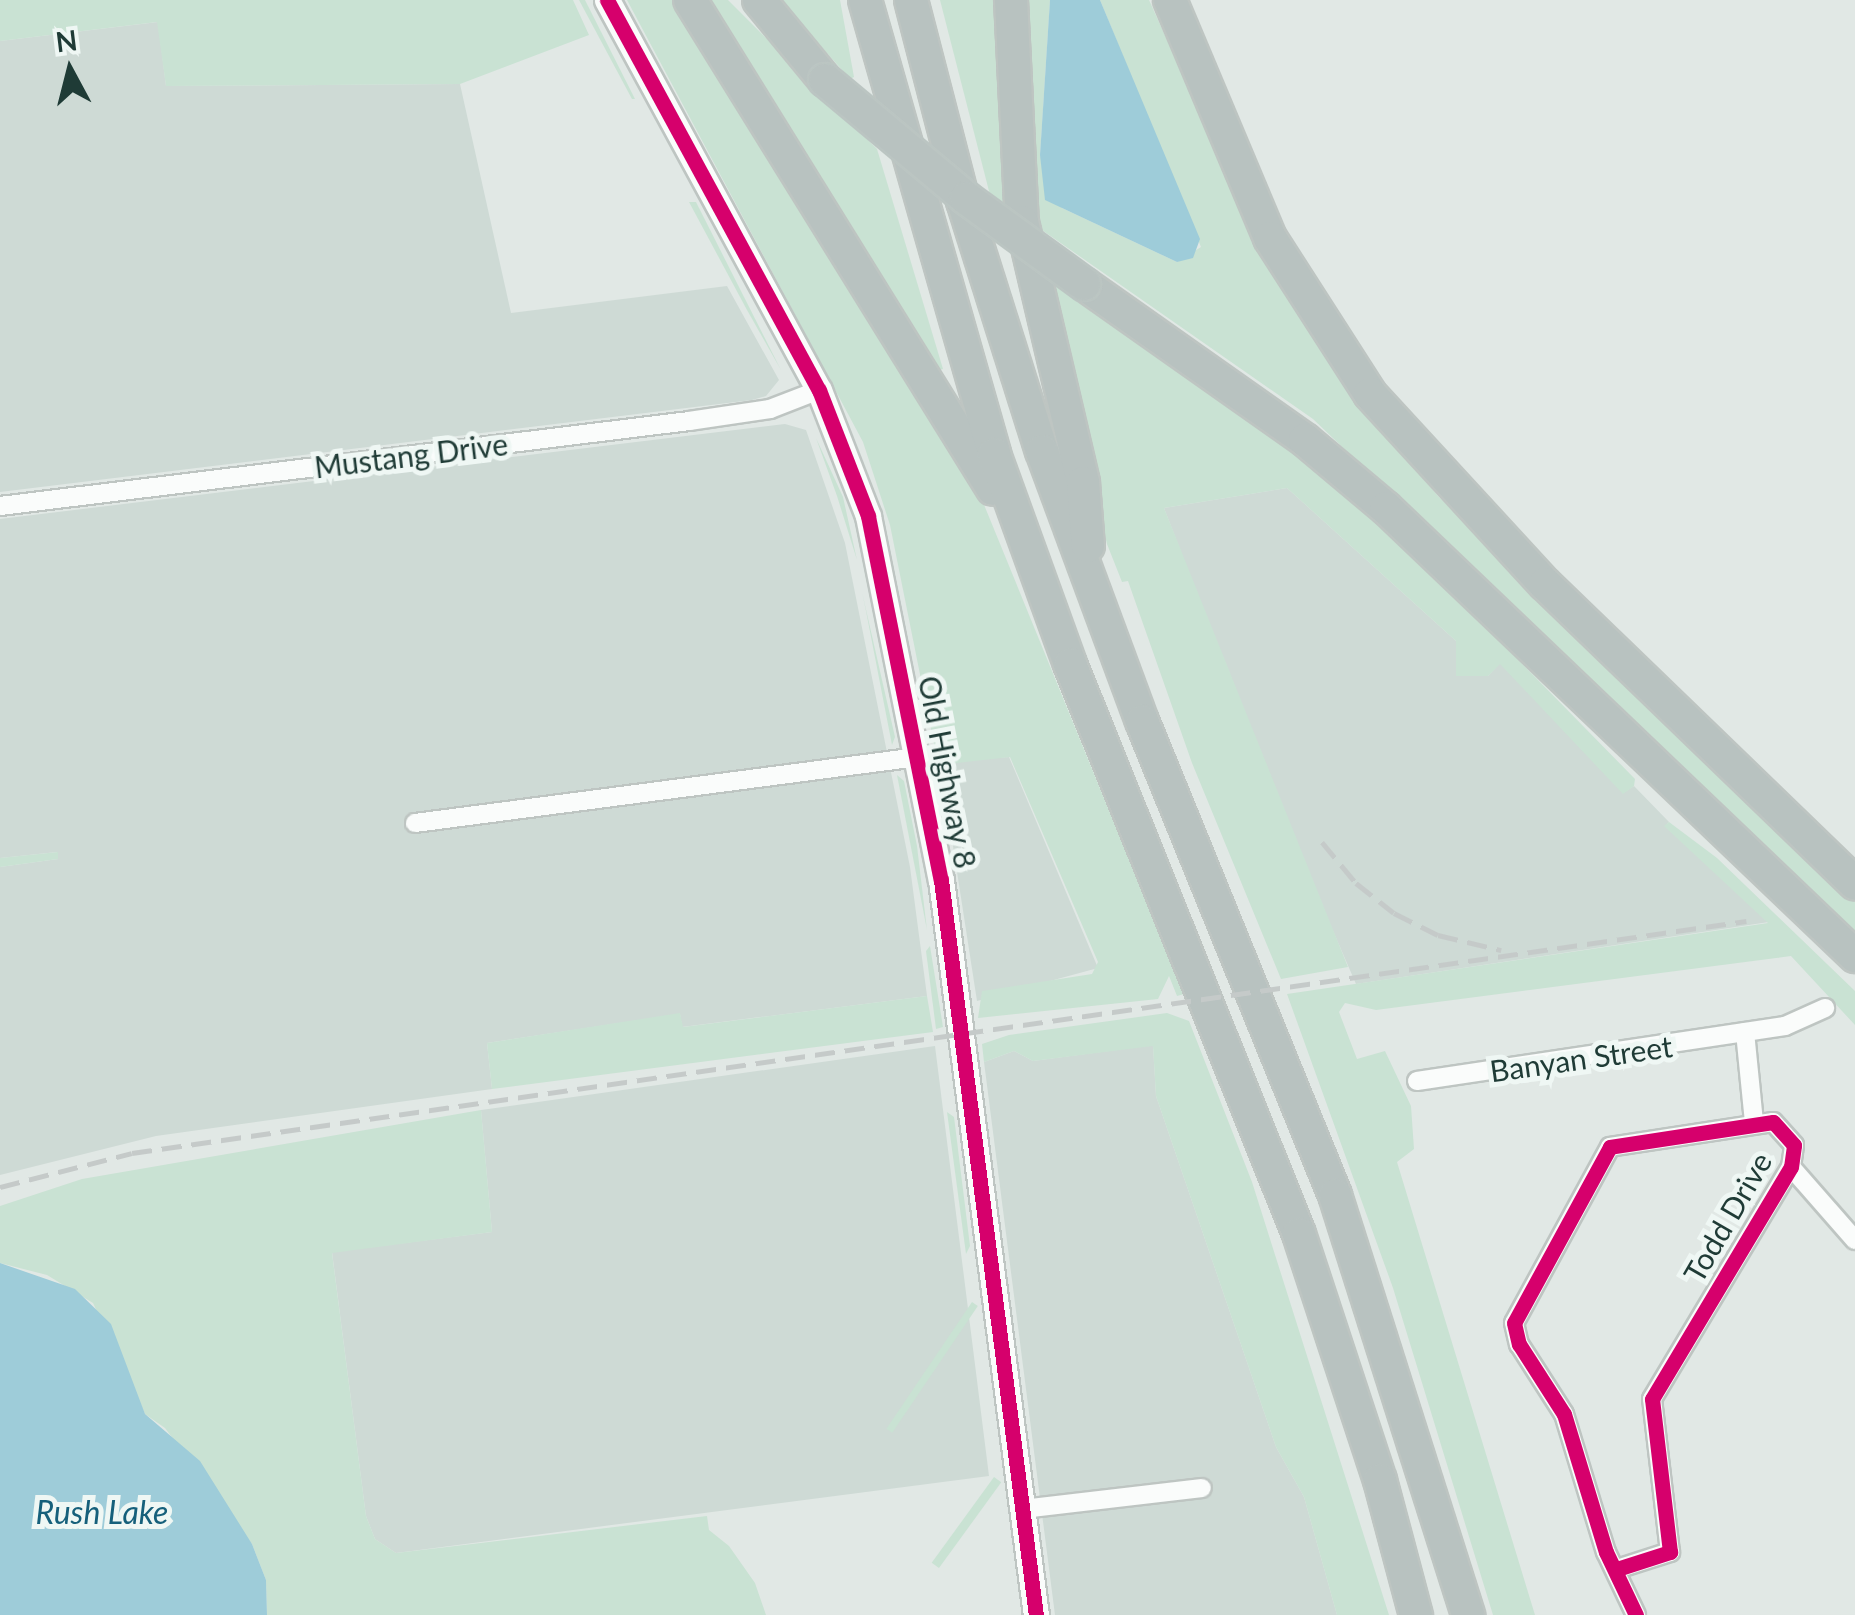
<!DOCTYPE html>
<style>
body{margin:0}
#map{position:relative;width:1855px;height:1615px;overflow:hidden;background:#e1e8e5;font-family:Lato,sans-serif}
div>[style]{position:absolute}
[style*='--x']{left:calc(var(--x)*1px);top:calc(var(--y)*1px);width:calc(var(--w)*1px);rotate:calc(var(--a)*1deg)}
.built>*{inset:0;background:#cedad5}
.green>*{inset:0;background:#c9e2d3;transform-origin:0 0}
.water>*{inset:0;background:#9eccd9}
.roads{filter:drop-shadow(2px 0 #bec5c2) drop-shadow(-2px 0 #bec5c2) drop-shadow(0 2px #bec5c2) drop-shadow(0 -2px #bec5c2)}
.street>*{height:18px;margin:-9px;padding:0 9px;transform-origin:9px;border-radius:9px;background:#fafcfb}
.secondary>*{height:25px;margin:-12.5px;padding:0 12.5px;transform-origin:12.5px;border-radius:12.5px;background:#fafcfb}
.highway>*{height:32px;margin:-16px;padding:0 16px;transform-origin:16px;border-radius:16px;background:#b8c2c0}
.rail>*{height:5px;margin-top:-2.5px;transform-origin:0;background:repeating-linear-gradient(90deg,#c5cac9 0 20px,transparent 0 30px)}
.bridges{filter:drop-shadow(2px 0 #bbc5c2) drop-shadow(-2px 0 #bbc5c2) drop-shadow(0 2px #bbc5c2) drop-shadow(0 -2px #bbc5c2)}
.highway-bridge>*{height:32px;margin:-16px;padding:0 16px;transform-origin:16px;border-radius:16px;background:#b8c2c0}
.cycleway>*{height:15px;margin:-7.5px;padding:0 7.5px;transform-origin:7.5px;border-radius:7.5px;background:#d6006c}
span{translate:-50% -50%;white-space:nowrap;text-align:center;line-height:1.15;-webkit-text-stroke:10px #eff7f4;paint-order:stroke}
.street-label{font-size:30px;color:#1f3b36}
.water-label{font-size:32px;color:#16607b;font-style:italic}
.north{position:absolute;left:20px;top:20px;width:100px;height:100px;-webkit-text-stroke:8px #eff7f4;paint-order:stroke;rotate:353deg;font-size:28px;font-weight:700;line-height:40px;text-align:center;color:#1f3b36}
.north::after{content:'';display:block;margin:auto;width:35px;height:45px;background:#1f3b36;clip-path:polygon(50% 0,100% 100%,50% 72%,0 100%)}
</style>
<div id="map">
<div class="built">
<div style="clip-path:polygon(158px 22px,166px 86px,460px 84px,511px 313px,727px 286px,779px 380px,766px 396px,752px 400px,0 492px,0 41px)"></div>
<div style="clip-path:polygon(785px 424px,806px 430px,845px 543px,910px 867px,927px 996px,682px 1027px,680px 1014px,487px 1043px,492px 1089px,156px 1136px,0 1175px,0 867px,58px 859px,57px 852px,0 858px,0 519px)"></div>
<div style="clip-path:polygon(1287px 488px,1456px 641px,1463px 674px,1488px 676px,1500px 663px,1623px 793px,1634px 786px,1669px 822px,1665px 826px,1769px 922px,1356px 984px,1278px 804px,1164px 508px)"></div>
<div style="clip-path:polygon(1009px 757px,1098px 968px,977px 1001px,940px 762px)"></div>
<div style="clip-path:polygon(1153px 1045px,1156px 1096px,1276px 1447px,1304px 1497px,1337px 1615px,1055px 1615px,984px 1062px,1014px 1051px,1033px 1061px)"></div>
<div style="clip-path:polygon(935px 1046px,989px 1476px,396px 1553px,375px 1539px,366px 1516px,332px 1252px,492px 1232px,481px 1110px)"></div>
</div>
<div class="green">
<div style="clip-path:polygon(0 0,573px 0,589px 35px,460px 84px,166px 86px,157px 22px,0 41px)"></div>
<div style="clip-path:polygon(579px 0,585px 0,635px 99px,632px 99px)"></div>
<div style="clip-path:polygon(627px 0,682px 0,978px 490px,1184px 994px,1177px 996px,1169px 976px,1158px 999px,978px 1018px,982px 991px,1092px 974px,1098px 962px,1010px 757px,948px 764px,937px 759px,890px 525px,863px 442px)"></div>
<div style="clip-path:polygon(700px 0,728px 0,877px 149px,943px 369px,929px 373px)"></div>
<div style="clip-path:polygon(780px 0,840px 0,854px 77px,850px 79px)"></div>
<div style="clip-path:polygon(940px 0,1004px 0,1016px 214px,990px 195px)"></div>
<div style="clip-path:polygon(1019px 0,1050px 0,1040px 155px,1062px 208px,1177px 262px,1201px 247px,1100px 0,1149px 0,1268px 263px,1370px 415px,1438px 496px,1855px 902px,1855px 937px,1313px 419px,1032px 223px)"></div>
<div style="clip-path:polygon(689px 202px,696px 202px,781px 370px,747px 310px)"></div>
<div style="clip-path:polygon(1043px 275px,1307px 457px,1433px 573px,1635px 779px,1634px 786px,1623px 794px,1500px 664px,1488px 676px,1456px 676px,1456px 641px,1287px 488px,1164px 508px,1348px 967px,1281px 979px,1192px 763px,1128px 581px,1122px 582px,1107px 544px)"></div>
<div style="clip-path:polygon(816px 438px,843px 497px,857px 560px,837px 496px)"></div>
<div style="clip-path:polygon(862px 592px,895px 737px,892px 745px,866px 611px)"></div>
<div style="clip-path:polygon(897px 775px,904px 781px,917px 846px,927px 930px)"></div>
<div style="clip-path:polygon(1669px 822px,1717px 858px,1855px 991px,1855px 1025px,1791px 956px,1376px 1010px,1345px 1003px,1339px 1012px,1357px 1059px,1385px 1051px,1411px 1106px,1414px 1149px,1397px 1162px,1535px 1615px,1493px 1615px,1393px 1288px,1287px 994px,1768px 923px,1664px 826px)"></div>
<div style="clip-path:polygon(58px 852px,58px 859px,0 867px,0 858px)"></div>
<div style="clip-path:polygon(930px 946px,943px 1027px,936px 1029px,926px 951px)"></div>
<div style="clip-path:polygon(927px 996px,933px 1032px,492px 1089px,487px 1043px,680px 1013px,683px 1027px)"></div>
<div style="clip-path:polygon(1167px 1013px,1189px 1021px,1252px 1182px,1389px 1615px,1337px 1615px,1304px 1497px,1276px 1447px,1156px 1096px,1153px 1046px,1033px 1061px,1014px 1051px,984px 1062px,982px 1044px,1009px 1035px)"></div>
<div style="clip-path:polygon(481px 1110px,492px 1232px,332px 1253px,366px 1516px,375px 1539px,396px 1553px,707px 1516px,709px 1530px,729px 1546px,755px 1583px,766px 1615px,267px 1615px,266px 1580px,252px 1544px,165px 1428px,145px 1414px,93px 1303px,47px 1275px,0 1263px,0 1206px,82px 1179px)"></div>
<div style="clip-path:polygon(947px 1112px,954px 1117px,970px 1246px,966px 1254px)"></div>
<div style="left:972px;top:1302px;width:7px;height:153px;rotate:34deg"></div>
<div style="left:994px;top:1477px;width:9px;height:106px;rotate:36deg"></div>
</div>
<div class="water">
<div style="clip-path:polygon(1050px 0,1100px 0,1200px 239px,1193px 258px,1177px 262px,1045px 200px,1040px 155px)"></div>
<div style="clip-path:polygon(0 1263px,75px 1289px,111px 1324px,145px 1414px,200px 1461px,252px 1544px,266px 1580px,267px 1615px,0 1615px)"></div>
</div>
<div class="roads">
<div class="street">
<div style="--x:0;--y:506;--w:694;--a:-7.03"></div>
<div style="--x:689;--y:421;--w:82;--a:-8.4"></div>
<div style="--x:770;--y:409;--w:53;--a:-21.2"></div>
<div style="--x:415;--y:823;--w:507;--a:-7.48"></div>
<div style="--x:1745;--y:1032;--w:90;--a:84.3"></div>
<div style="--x:1417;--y:1081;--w:372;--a:-8.5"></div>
<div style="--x:1785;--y:1026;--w:44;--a:-24.2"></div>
<div style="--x:1791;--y:1167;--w:97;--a:48.8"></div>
<div style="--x:1023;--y:1509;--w:180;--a:-6.7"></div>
<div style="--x:1617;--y:1569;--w:56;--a:-17.8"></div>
<div style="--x:1670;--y:1552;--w:154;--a:-96.7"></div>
<div style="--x:1652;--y:1399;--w:270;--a:-59.1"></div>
<div style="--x:1791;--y:1167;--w:22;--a:-82"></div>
<div style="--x:1794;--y:1145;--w:31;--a:-132"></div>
<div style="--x:1773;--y:1122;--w:165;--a:171.3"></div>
<div style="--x:1610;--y:1147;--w:200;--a:118.6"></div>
<div style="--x:1514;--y:1323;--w:22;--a:77"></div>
<div style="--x:1519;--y:1344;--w:83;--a:57.3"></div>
<div style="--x:1564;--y:1414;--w:144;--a:73.1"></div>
<div style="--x:1606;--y:1552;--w:70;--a:64.5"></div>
</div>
<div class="secondary">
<div style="--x:607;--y:0;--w:444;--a:61.5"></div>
<div style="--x:819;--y:390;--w:135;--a:68.7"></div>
<div style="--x:868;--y:516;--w:371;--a:78.7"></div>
<div style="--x:941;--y:880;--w:741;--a:82.64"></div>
</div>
<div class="highway">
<div style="--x:690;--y:0;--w:575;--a:58.22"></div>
<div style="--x:759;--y:0;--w:104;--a:50.5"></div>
<div style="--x:865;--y:0;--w:472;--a:74.1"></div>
<div style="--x:994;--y:454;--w:223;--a:70.1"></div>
<div style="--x:1070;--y:664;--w:614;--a:68.11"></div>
<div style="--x:1299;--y:1234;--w:259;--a:71.8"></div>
<div style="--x:1380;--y:1480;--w:140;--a:75.1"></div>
<div style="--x:911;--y:0;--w:208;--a:75.5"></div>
<div style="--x:963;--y:201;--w:262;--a:72.5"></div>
<div style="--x:1042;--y:451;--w:288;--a:69.7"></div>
<div style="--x:1142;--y:721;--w:512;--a:67.85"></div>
<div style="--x:1335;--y:1195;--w:441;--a:72.4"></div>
<div style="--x:1011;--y:0;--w:222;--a:87.2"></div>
<div style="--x:1022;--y:222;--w:268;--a:76.8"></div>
<div style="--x:1083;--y:483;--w:63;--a:85.5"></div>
<div style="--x:1170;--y:0;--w:258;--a:67.2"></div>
<div style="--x:1270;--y:238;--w:185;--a:57.3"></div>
<div style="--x:1370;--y:394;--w:258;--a:47.4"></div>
<div style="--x:1545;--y:584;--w:431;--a:44"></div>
<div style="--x:1084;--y:284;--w:271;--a:35.2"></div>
<div style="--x:1305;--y:440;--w:106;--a:40"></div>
<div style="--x:1386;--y:508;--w:649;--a:43.69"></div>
</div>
</div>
<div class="rail">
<div style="--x:1322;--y:842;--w:53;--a:50.3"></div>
<div style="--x:1356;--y:883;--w:48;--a:38.3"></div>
<div style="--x:1394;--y:913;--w:49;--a:26.6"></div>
<div style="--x:1438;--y:935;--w:65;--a:13.4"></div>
<div style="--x:0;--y:1187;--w:136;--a:-14.4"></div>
<div style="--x:132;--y:1153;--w:1631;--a:-8.18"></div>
</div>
<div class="bridges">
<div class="highway-bridge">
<div style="--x:825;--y:80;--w:184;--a:39.9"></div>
<div style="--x:966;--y:198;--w:146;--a:36.1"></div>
</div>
</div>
<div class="cycleway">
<div style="--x:607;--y:0;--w:444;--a:61.5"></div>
<div style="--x:819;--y:390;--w:135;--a:68.7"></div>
<div style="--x:868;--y:516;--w:371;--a:78.7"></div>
<div style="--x:941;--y:880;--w:741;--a:82.64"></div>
<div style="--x:1617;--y:1569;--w:56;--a:-17.8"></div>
<div style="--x:1670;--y:1552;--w:154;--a:-96.7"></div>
<div style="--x:1652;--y:1399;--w:270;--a:-59.1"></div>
<div style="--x:1791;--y:1167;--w:22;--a:-82"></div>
<div style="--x:1794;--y:1145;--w:31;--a:-132"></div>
<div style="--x:1773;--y:1122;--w:165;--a:171.3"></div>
<div style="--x:1610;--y:1147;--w:200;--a:118.6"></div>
<div style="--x:1514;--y:1323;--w:22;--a:77"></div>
<div style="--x:1519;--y:1344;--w:83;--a:57.3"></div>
<div style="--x:1564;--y:1414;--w:144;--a:73.1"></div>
<div style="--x:1606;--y:1552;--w:70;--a:64.5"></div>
</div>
<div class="street-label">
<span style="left:411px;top:455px;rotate:-7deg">Mustang Drive</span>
<span style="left:948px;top:772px;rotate:79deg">Old Highway 8</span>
<span style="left:1581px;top:1058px;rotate:-8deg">Banyan Street</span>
<span style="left:1727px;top:1217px;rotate:-60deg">Todd Drive</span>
</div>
<div class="water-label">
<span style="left:102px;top:1512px">Rush Lake</span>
</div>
<div class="north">N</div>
</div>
